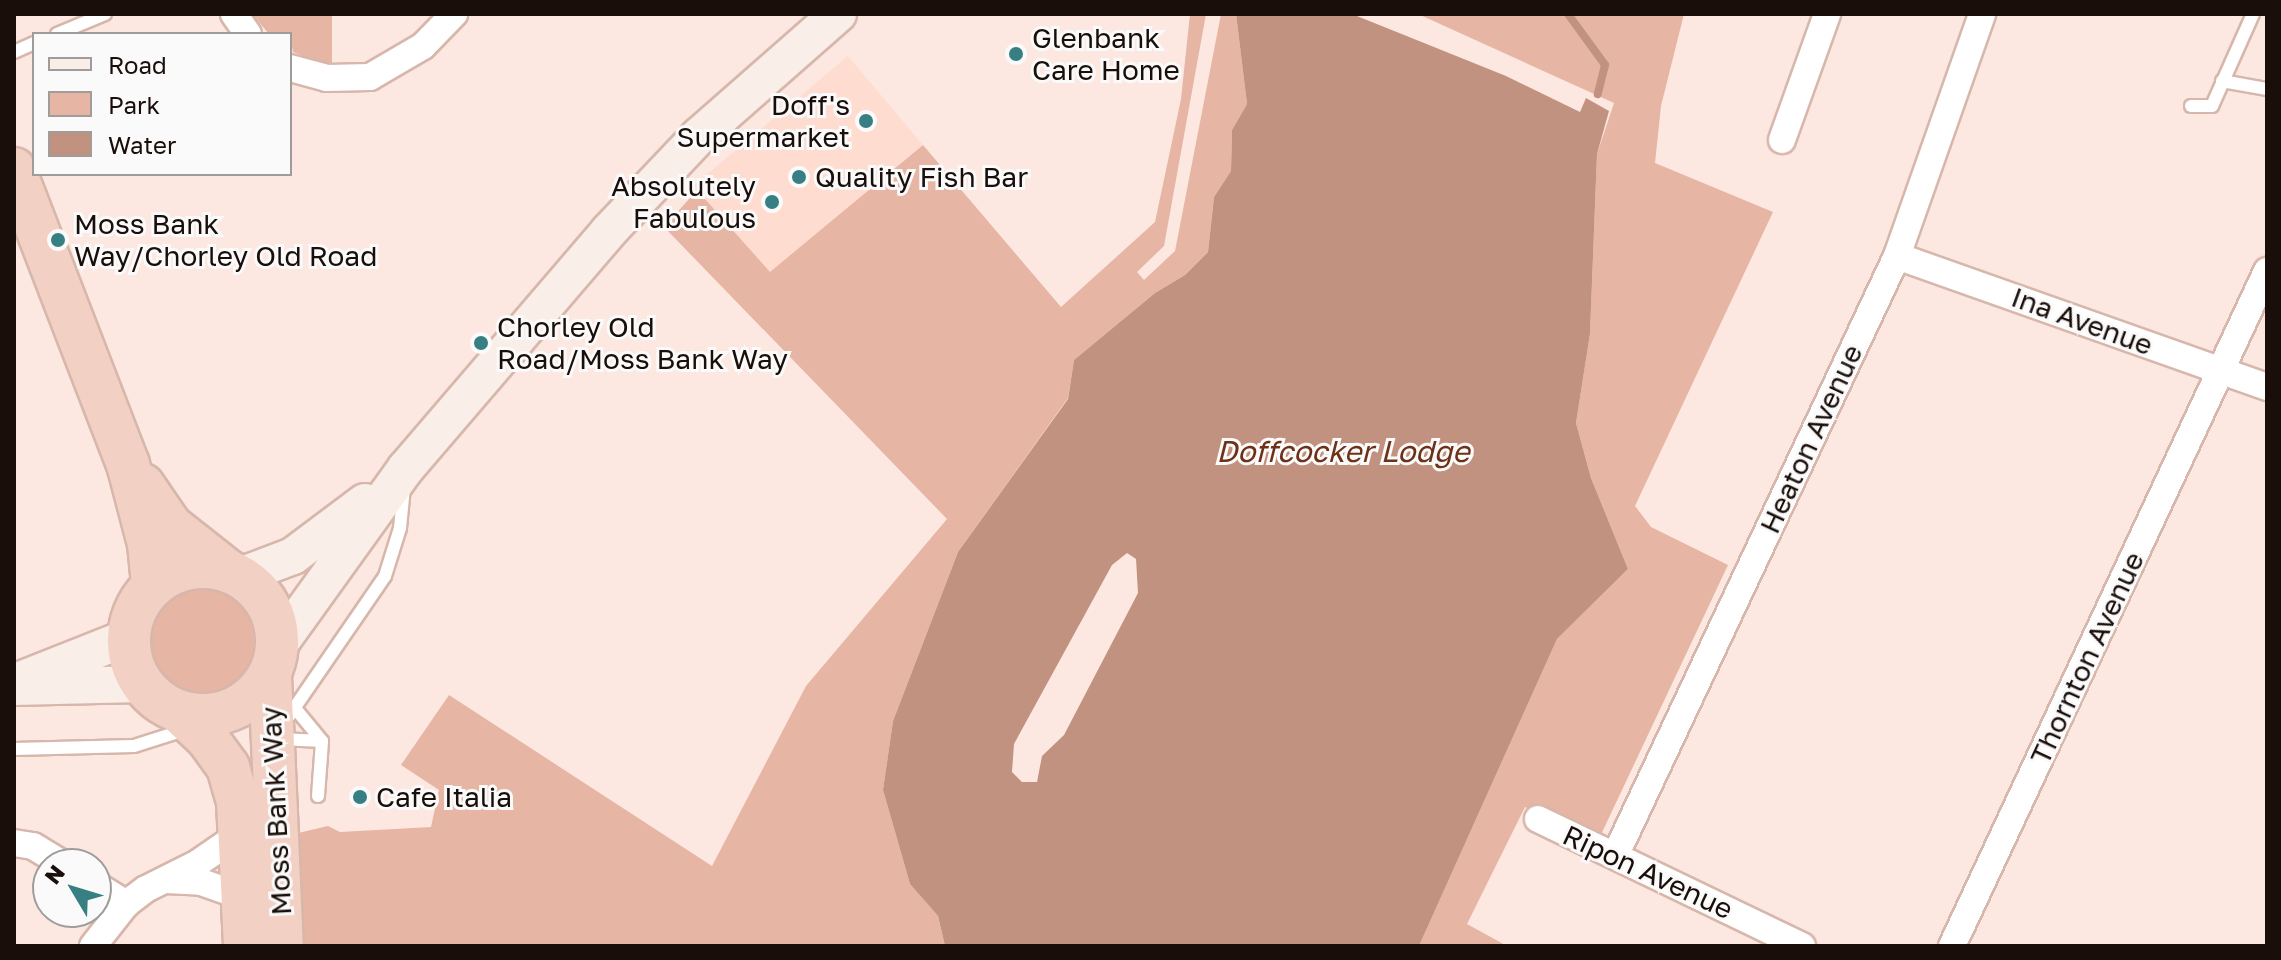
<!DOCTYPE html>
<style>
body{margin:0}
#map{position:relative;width:2281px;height:960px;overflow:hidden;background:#fce8e0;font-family:"Golos Text",sans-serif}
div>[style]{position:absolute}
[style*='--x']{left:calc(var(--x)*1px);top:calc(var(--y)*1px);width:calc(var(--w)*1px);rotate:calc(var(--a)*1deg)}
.built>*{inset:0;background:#fedcd0;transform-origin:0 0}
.green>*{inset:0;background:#e6b5a3}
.round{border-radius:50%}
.water>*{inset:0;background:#c29280}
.stream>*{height:8px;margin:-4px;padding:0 4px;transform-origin:4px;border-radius:4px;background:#c29280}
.roads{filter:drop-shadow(2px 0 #d7b7ab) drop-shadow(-2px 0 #d7b7ab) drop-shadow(0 2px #d7b7ab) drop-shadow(0 -2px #d7b7ab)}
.service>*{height:12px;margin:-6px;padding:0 6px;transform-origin:6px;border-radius:6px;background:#fff}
.minor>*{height:26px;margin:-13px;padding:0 13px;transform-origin:13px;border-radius:13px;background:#fff}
.secondary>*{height:36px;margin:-18px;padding:0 18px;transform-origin:18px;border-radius:18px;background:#faeee9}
.trunk>*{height:42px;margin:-21px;padding:0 21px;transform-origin:21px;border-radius:21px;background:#f3d0c4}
.trunk>.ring{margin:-21px;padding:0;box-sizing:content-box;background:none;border:42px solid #f3d0c4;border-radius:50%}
.dots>*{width:22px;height:22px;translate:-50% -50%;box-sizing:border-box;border:4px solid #fafafa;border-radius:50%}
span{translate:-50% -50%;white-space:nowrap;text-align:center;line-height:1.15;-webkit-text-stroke:6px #fafafa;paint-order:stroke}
.poi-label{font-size:28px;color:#190e0a}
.left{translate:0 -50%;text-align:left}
.right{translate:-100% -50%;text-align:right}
.street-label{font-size:28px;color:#190e0a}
.water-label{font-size:30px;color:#6e3118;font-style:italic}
.frame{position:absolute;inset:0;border:16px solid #190e0a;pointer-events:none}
.legend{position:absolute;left:32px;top:32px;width:260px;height:144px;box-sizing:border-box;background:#fafafa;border:2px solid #a09c9a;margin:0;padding:10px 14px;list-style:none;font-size:24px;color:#190e0a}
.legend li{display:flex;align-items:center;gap:16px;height:40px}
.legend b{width:40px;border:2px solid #a09c9a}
.north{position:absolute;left:32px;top:848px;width:80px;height:80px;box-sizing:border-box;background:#fafafa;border:2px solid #a09c9a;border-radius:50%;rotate:308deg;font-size:22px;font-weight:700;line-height:32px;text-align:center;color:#190e0a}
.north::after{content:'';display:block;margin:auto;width:28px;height:36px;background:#377f83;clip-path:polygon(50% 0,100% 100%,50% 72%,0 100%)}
</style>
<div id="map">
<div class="built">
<div style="left:848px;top:56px;width:116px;height:202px;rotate:50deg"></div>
</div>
<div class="green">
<div style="clip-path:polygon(252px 14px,332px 14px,332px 67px,293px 52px,290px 34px,269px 34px)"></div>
<div style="clip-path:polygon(1190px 14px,1206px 14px,1164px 246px,1137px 272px,1144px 280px,1175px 251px,1221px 14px,1236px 14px,1247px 104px,1232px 130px,1231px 171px,1214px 197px,1208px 252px,1185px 275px,1155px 293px,1074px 360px,1068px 398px,958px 552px,893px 721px,883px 790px,910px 884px,938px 916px,945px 946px,298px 946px,294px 834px,328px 826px,340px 832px,431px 827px,439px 790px,401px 765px,449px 695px,712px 866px,806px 686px,947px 519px,664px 227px,697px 190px,770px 272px,923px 145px,1061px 307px,1155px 222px,1181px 99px)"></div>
<div style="clip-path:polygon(1418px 14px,1684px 14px,1661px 106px,1655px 163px,1773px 212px,1635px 506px,1651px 527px,1728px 565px,1598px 841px,1525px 807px,1467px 924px,1507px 946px,1419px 946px,1557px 639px,1628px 569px,1591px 478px,1576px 423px,1590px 334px,1597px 154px,1614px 103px)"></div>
<div class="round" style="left:146px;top:588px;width:108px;height:108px"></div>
</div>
<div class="water">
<div style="clip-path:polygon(evenodd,1236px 14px,1352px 14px,1506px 76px,1580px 112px,1586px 98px,1609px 111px,1597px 154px,1590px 334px,1576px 423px,1591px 478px,1628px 569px,1557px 639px,1419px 946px,945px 946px,938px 916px,910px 884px,883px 790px,893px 721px,958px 552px,1068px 399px,1074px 360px,1155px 293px,1185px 275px,1208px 252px,1214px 197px,1231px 171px,1232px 130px,1247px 104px,1236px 14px,1127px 553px,1136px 559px,1138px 593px,1064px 735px,1042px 756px,1037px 782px,1022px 782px,1012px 772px,1014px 744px,1112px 565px,1127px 553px)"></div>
</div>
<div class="stream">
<div style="--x:1568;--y:14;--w:63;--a:54"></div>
<div style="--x:1605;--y:65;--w:30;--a:104"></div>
</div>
<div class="roads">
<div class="service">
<div style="--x:57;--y:34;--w:52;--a:-22.6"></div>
<div style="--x:14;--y:52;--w:22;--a:-24"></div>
<div style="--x:2222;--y:81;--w:46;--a:10.1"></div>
<div style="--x:2191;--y:106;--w:21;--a:0"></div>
<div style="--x:2212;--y:106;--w:101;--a:-66"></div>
<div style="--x:284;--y:723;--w:178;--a:-55.5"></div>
<div style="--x:385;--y:576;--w:50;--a:-72.6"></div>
<div style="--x:400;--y:528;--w:41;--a:-84.4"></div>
<div style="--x:280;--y:739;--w:42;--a:2.7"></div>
<div style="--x:322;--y:741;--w:44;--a:-129.5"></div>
<div style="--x:14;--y:749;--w:120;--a:-1.4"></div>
<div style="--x:134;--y:746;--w:52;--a:-17.7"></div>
<div style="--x:318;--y:796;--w:55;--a:-85.8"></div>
</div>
<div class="minor">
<div style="--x:234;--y:14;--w:24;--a:55"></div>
<div style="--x:290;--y:68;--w:38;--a:15"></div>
<div style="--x:327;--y:78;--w:43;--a:-1.3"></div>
<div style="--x:370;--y:77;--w:61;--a:-30.3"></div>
<div style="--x:423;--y:46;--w:45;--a:-45.9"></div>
<div style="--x:1782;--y:140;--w:134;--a:-70.3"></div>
<div style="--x:1897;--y:256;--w:393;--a:19.5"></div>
<div style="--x:1538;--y:819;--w:293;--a:25.7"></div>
<div style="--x:14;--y:843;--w:19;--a:9"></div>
<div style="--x:33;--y:846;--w:35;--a:31"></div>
<div style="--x:1616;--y:854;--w:661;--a:-64.83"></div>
<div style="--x:1897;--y:256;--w:256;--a:-70.6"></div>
<div style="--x:166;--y:880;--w:35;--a:3"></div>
<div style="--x:201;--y:882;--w:46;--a:19.2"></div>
<div style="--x:244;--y:897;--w:8;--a:-30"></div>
<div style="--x:96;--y:885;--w:36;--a:32"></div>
<div style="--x:93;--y:946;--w:53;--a:-51.8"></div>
<div style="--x:126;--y:904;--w:25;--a:-37"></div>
<div style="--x:146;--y:889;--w:58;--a:-26.6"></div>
<div style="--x:198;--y:863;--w:51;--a:-34.6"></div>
<div style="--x:1952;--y:946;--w:745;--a:-64.98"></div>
</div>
<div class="secondary">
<div style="--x:240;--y:576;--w:57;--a:-20.7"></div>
<div style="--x:293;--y:556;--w:90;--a:-36.9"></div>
<div style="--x:278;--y:646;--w:219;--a:-54.3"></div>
<div style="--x:406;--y:468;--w:312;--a:-49.4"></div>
<div style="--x:609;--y:231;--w:131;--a:-46.5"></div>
<div style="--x:699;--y:136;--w:185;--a:-41.3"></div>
<div style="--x:23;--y:679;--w:114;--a:-21.6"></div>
<div style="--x:14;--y:687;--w:128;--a:-1.3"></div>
</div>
<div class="trunk">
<div style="--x:14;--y:169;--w:316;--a:68.9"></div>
<div style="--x:128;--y:464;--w:83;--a:75.3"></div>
<div style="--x:149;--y:544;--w:41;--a:84.4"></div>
<div style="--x:143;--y:485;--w:50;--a:55.7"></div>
<div style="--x:171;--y:526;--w:71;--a:38.2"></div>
<div class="ring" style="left:129px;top:567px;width:106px;height:106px"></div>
<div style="--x:270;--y:676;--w:270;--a:87.5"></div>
<div style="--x:179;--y:712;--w:38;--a:43"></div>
<div style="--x:207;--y:738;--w:36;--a:54"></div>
<div style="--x:228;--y:767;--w:37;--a:74"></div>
<div style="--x:238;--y:803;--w:143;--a:87.2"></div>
</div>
</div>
<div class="dots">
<div style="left:1016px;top:54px;background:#377f83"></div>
<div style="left:866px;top:121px;background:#377f83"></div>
<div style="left:799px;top:177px;background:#377f83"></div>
<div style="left:772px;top:202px;background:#377f83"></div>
<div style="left:58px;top:240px;background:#377f83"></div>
<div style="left:481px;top:343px;background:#377f83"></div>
<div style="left:360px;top:797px;background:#377f83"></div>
</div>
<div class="poi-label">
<span class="left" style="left:1032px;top:54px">Glenbank<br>Care Home</span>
<span class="right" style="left:850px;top:121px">Doff's<br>Supermarket</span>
<span class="left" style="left:815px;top:177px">Quality Fish Bar</span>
<span class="right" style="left:756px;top:202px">Absolutely<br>Fabulous</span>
<span class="left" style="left:74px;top:240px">Moss Bank<br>Way/Chorley Old Road</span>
<span class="left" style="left:497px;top:343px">Chorley Old<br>Road/Moss Bank Way</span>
<span class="left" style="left:376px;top:797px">Cafe Italia</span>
</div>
<div class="street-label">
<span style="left:2082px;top:321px;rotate:20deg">Ina Avenue</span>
<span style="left:1811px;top:439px;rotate:-65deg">Heaton Avenue</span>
<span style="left:2087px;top:658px;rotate:-65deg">Thornton Avenue</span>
<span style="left:276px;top:811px;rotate:-93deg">Moss Bank Way</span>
<span style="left:1648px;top:872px;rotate:25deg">Ripon Avenue</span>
</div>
<div class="water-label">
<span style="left:1343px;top:451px">Doffcocker Lodge</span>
</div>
<div class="frame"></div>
<ul class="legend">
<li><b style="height:10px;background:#faeee9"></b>Road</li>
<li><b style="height:22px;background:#e6b5a3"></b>Park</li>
<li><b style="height:22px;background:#c29280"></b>Water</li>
</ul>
<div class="north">N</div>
</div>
